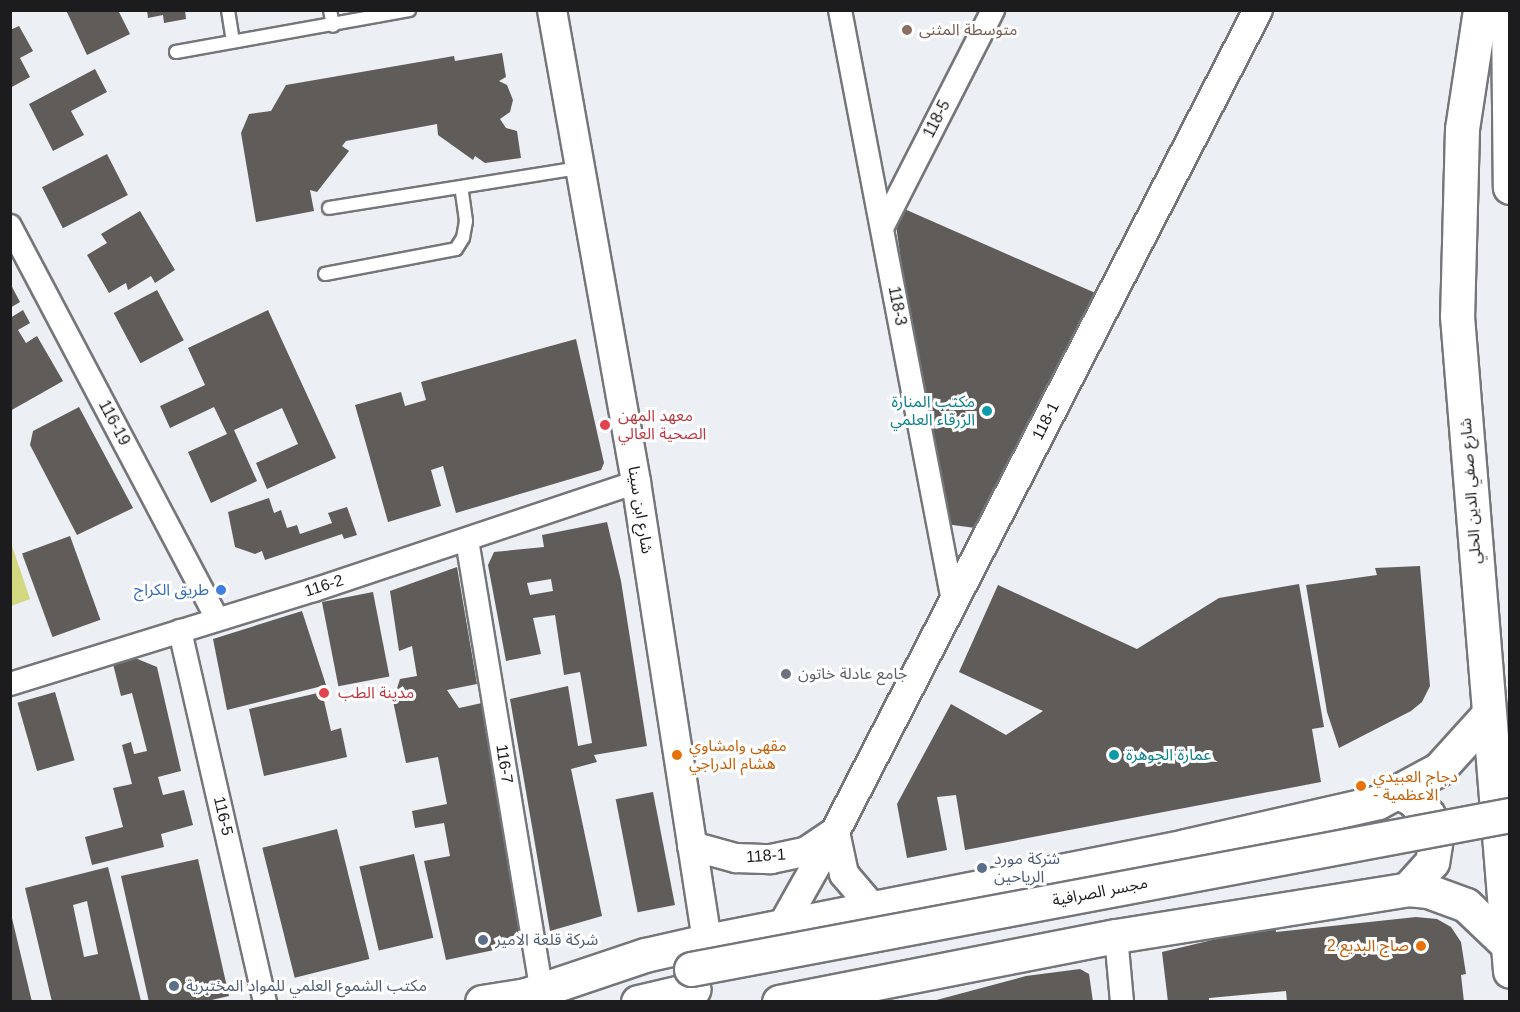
<!DOCTYPE html>
<meta charset="utf-8">
<style>
body{margin:0}
#map{position:relative;width:1520px;height:1012px;overflow:hidden;background:#eceff3;font-family:Arial,"Noto Sans Arabic",sans-serif}
div>[style]{position:absolute}
[style*='--x']{left:calc(var(--x)*1px);top:calc(var(--y)*1px);width:calc(var(--w)*1px);rotate:calc(var(--a)*1deg)}
.green>*{inset:0;background:#d2d780}
.building>*{inset:0;background:#605c59;transform-origin:0 0}
.roads{filter:drop-shadow(2px 0 #74767a) drop-shadow(-2px 0 #74767a) drop-shadow(0 2px #74767a) drop-shadow(0 -2px #74767a)}
.service>*{height:12px;margin:-6px;padding:0 6px;transform-origin:6px;border-radius:6px;background:#fff}
.minor>*{height:22px;margin:-11px;padding:0 11px;transform-origin:11px;border-radius:11px;background:#fff}
.tertiary>*{height:28px;margin:-14px;padding:0 14px;transform-origin:14px;border-radius:14px;background:#fff}
.secondary>*{height:33px;margin:-16.5px;padding:0 16.5px;transform-origin:16.5px;border-radius:16.5px;background:#fff}
.primary>*{height:33px;margin:-16.5px;padding:0 16.5px;transform-origin:16.5px;border-radius:16.5px;background:#fff}
.bridges{filter:drop-shadow(2px 0 #74767a) drop-shadow(-2px 0 #74767a) drop-shadow(0 2px #74767a) drop-shadow(0 -2px #74767a)}
.secondary-bridge>*{height:33px;margin:-16.5px;padding:0 16.5px;transform-origin:16.5px;border-radius:16.5px;background:#fff}
.dots>*{width:16px;height:16px;translate:-50% -50%;box-sizing:border-box;border:3px solid #fff;border-radius:50%}
span{translate:-50% -50%;white-space:nowrap;text-align:center;line-height:1.15;-webkit-text-stroke:6px #fff;paint-order:stroke}
.education-label{font-size:16px;color:#785e54}
.left{translate:0 -50%;text-align:left}
.street-label{font-size:16px;color:#1c1c1e}
.culture-label{font-size:16px;color:#0d838f}
.right{translate:-100% -50%;text-align:right}
.health-label{font-size:16px;color:#be3a42}
.shop-label{font-size:16px;color:#366cbe}
.worship-label{font-size:16px;color:#5b616d}
.food-label{font-size:16px;color:#c56008}
.service-label{font-size:16px;color:#4e5e75}
.frame{position:absolute;inset:0;border:12px solid #1c1c1e;pointer-events:none}
</style>
<div id="map">
<div class="green">
<div style="clip-path:polygon(11px 543px,30px 599px,11px 606px,10px 606px)"></div>
</div>
<div class="building">
<div style="clip-path:polygon(66px 10px,118px 10px,130px 34px,87px 55px)"></div>
<div style="clip-path:polygon(147px 10px,185px 10px,186px 19px,164px 23px,163px 15px,148px 18px)"></div>
<div style="clip-path:polygon(19px 26px,33px 51px,20px 58px,30px 77px,10px 88px,10px 30px)"></div>
<div style="clip-path:polygon(502px 53px,506px 77px,499px 81px,507px 85px,513px 100px,510px 112px,500px 119px,506px 128px,517px 131px,521px 158px,485px 163px,475px 156px,473px 160px,438px 135px,437px 124px,346px 141px,342px 146px,349px 151px,317px 192px,310px 190px,314px 211px,256px 222px,241px 133px,249px 114px,271px 111px,286px 85px,454px 56px,455px 61px)"></div>
<div style="clip-path:polygon(95px 69px,107px 92px,71px 111px,84px 135px,53px 151px,29px 104px)"></div>
<div style="left:107px;top:154px;width:46px;height:73px;rotate:63deg"></div>
<div style="clip-path:polygon(893px 204px,1109px 299px,990px 530px,938px 523px)"></div>
<div style="clip-path:polygon(140px 211px,175px 270px,155px 283px,151px 276px,128px 290px,126px 283px,109px 293px,87px 255px,107px 243px,101px 234px)"></div>
<div style="clip-path:polygon(10px 283px,20px 302px,10px 308px)"></div>
<div style="left:157px;top:290px;width:57px;height:49px;rotate:62deg"></div>
<div style="clip-path:polygon(23px 310px,30px 323px,18px 330px,26px 343px,37px 336px,63px 381px,10px 411px,10px 318px)"></div>
<div style="clip-path:polygon(268px 310px,336px 458px,267px 489px,256px 463px,298px 444px,282px 408px,234px 430px,257px 481px,211px 503px,188px 452px,227px 434px,214px 407px,170px 428px,160px 406px,205px 385px,188px 348px)"></div>
<div style="clip-path:polygon(576px 339px,604px 463px,601px 470px,456px 513px,443px 466px,431px 470px,441px 506px,388px 522px,355px 405px,401px 392px,405px 406px,426px 400px,421px 382px)"></div>
<div style="clip-path:polygon(79px 407px,133px 508px,77px 535px,30px 445px,33px 431px)"></div>
<div style="clip-path:polygon(269px 498px,274px 513px,281px 510px,287px 528px,297px 525px,300px 534px,332px 523px,328px 513px,347px 507px,357px 535px,344px 539px,342px 534px,265px 560px,262px 551px,255px 554px,235px 547px,228px 512px)"></div>
<div style="clip-path:polygon(evenodd,607px 522px,621px 581px,647px 746px,594px 755px,597px 762px,571px 769px,602px 916px,550px 931px,510px 699px,568px 686px,578px 746px,592px 743px,580px 672px,564px 675px,555px 615px,533px 618px,541px 654px,506px 661px,488px 565px,494px 552px,544px 547px,542px 535px,607px 522px,551px 579px,553px 591px,530px 595px,527px 583px,551px 579px)"></div>
<div style="left:70px;top:536px;width:89px;height:51px;rotate:70deg"></div>
<div style="clip-path:polygon(1420px 566px,1430px 686px,1422px 702px,1411px 711px,1339px 748px,1327px 712px,1306px 585px,1377px 575px,1375px 568px)"></div>
<div style="clip-path:polygon(457px 567px,477px 684px,447px 690px,459px 708px,482px 703px,525px 934px,518px 945px,446px 960px,424px 861px,450px 856px,444px 823px,415px 828px,412px 811px,447px 804px,438px 757px,406px 763px,393px 701px,400px 679px,417px 676px,412px 646px,399px 651px,390px 591px)"></div>
<div style="clip-path:polygon(1299px 584px,1324px 727px,1312px 729px,1321px 782px,965px 850px,956px 795px,937px 797px,947px 850px,907px 858px,897px 804px,951px 704px,1006px 735px,1043px 711px,959px 672px,998px 585px,1137px 649px,1219px 598px)"></div>
<div style="left:373px;top:592px;width:86px;height:52px;rotate:79deg"></div>
<div style="clip-path:polygon(302px 611px,326px 685px,227px 710px,213px 639px)"></div>
<div style="clip-path:polygon(135px 658px,157px 667px,181px 771px,158px 777px,163px 795px,184px 790px,193px 825px,161px 834px,164px 847px,92px 865px,85px 837px,123px 827px,113px 788px,132px 784px,122px 745px,131px 742px,134px 754px,147px 751px,132px 693px,121px 696px,113px 664px)"></div>
<div style="left:55px;top:692px;width:71px;height:39px;rotate:74deg"></div>
<div style="clip-path:polygon(322px 692px,331px 731px,341px 728px,347px 757px,264px 776px,249px 709px)"></div>
<div style="left:653px;top:792px;width:115px;height:38px;rotate:79deg"></div>
<div style="left:337px;top:829px;width:134px;height:77px;rotate:76deg"></div>
<div style="left:414px;top:854px;width:86px;height:56px;rotate:77deg"></div>
<div style="clip-path:polygon(198px 859px,229px 996px,203px 1002px,149px 1002px,121px 876px)"></div>
<div style="clip-path:polygon(evenodd,108px 867px,141px 1001px,52px 1002px,25px 888px,108px 867px,87px 901px,98px 954px,84px 957px,73px 905px,87px 901px)"></div>
<div style="clip-path:polygon(11px 914px,32px 1002px,10px 1002px)"></div>
<div style="clip-path:polygon(1416px 917px,1437px 919px,1451px 927px,1461px 942px,1466px 974px,1461px 975px,1464px 1002px,1287px 1002px,1286px 991px,1209px 998px,1209px 1002px,1168px 1002px,1162px 952px,1275px 925px,1276px 932px)"></div>
<div style="clip-path:polygon(1080px 969px,1089px 974px,1093px 1002px,929px 1002px,1026px 976px)"></div>
</div>
<div class="roads">
<div class="service">
<div style="--x:228;--y:10;--w:32;--a:81"></div>
<div style="--x:330;--y:10;--w:16;--a:79"></div>
<div style="--x:176;--y:52;--w:237;--a:-10.2"></div>
<div style="--x:329;--y:208;--w:254;--a:-9.1"></div>
<div style="--x:325;--y:274;--w:133;--a:-10.8"></div>
<div style="--x:456;--y:249;--w:13;--a:-58"></div>
<div style="--x:463;--y:238;--w:17;--a:-80"></div>
<div style="--x:466;--y:221;--w:34;--a:-98"></div>
</div>
<div class="minor">
<div style="--x:840;--y:10;--w:602;--a:79.18"></div>
<div style="--x:10;--y:226;--w:444;--a:62.2"></div>
<div style="--x:882;--y:228;--w:245;--a:-63"></div>
<div style="--x:467;--y:540;--w:455;--a:80.6"></div>
<div style="--x:180;--y:631;--w:381;--a:77.1"></div>
<div style="--x:10;--y:684;--w:318;--a:-17.2"></div>
<div style="--x:314;--y:590;--w:340;--a:-18.5"></div>
<div style="--x:1116;--y:936;--w:66;--a:84.8"></div>
</div>
<div class="tertiary">
<div style="--x:552;--y:10;--w:479;--a:79.9"></div>
<div style="--x:636;--y:482;--w:464;--a:81.2"></div>
<div style="--x:835;--y:832;--w:43;--a:77.9"></div>
<div style="--x:844;--y:874;--w:43;--a:49.7"></div>
<div style="--x:692;--y:846;--w:46;--a:15.3"></div>
<div style="--x:736;--y:858;--w:35;--a:2"></div>
<div style="--x:771;--y:859;--w:35;--a:-12"></div>
<div style="--x:805;--y:852;--w:34;--a:-34"></div>
<div style="--x:782;--y:926;--w:108;--a:-60.6"></div>
<div style="--x:835;--y:832;--w:924;--a:-62.77"></div>
</div>
<div class="secondary">
<div style="--x:1399;--y:793;--w:13;--a:23"></div>
<div style="--x:1411;--y:798;--w:24;--a:45"></div>
<div style="--x:1428;--y:815;--w:24;--a:71"></div>
<div style="--x:1436;--y:838;--w:24;--a:99"></div>
<div style="--x:1432;--y:862;--w:36;--a:132"></div>
<div style="--x:523;--y:996;--w:129;--a:-18.6"></div>
<div style="--x:645;--y:955;--w:64;--a:-12.7"></div>
<div style="--x:707;--y:941;--w:487;--a:-11.2"></div>
<div style="--x:1185;--y:846;--w:198;--a:-12.8"></div>
<div style="--x:1378;--y:802;--w:69;--a:-28.4"></div>
<div style="--x:1439;--y:769;--w:73;--a:-47.8"></div>
<div style="--x:482;--y:1002;--w:64;--a:-9"></div>
<div style="--x:638;--y:1002;--w:57;--a:-13.1"></div>
<div style="--x:779;--y:1002;--w:343;--a:-11.1"></div>
<div style="--x:1116;--y:936;--w:296;--a:-9.1"></div>
<div style="--x:1408;--y:889;--w:20;--a:6"></div>
<div style="--x:1428;--y:891;--w:40;--a:20.2"></div>
<div style="--x:1466;--y:905;--w:58;--a:43.6"></div>
</div>
<div class="primary">
<div style="--x:1480;--y:10;--w:120;--a:98.6"></div>
<div style="--x:1462;--y:129;--w:187;--a:91.5"></div>
<div style="--x:1457;--y:316;--w:657;--a:85.37"></div>
<div style="--x:1508;--y:10;--w:177;--a:89.4"></div>
</div>
</div>
<div class="bridges">
<div class="secondary-bridge">
<div style="--x:691;--y:969;--w:833;--a:-10.65"></div>
</div>
</div>
<div class="dots">
<div style="left:907px;top:30px;background:#8d6e63"></div>
<div style="left:987px;top:411px;background:#0f9aa8"></div>
<div style="left:605px;top:425px;background:#e0444e"></div>
<div style="left:221px;top:590px;background:#3f7fe0"></div>
<div style="left:786px;top:674px;background:#6b7280"></div>
<div style="left:324px;top:693px;background:#e0444e"></div>
<div style="left:677px;top:755px;background:#e8710a"></div>
<div style="left:1114px;top:755px;background:#0f9aa8"></div>
<div style="left:1361px;top:786px;background:#e8710a"></div>
<div style="left:982px;top:868px;background:#5c6f8a"></div>
<div style="left:483px;top:940px;background:#5c6f8a"></div>
<div style="left:1421px;top:946px;background:#e8710a"></div>
<div style="left:174px;top:986px;background:#5c6f8a"></div>
</div>
<div class="education-label">
<span class="left" style="left:919px;top:30px">متوسطة المثنى</span>
</div>
<div class="street-label">
<span style="left:937px;top:119px;rotate:-63deg">118-5</span>
<span style="left:897px;top:306px;rotate:79deg">118-3</span>
<span style="left:1046px;top:421px;rotate:-63deg">118-1</span>
<span style="left:114px;top:423px;rotate:62deg">116-19</span>
<span style="left:1471px;top:491px;rotate:-94deg">شارع صفي الدين الحلي</span>
<span style="left:640px;top:510px;rotate:81deg">شارع ابن سينا</span>
<span style="left:324px;top:586px;rotate:-18deg">116-2</span>
<span style="left:504px;top:764px;rotate:81deg">116-7</span>
<span style="left:223px;top:816px;rotate:77deg">116-5</span>
<span style="left:766px;top:856px;rotate:-4deg">118-1</span>
<span style="left:1100px;top:892px;rotate:-11deg">مجسر الصرافية</span>
</div>
<div class="culture-label">
<span class="right" style="left:975px;top:411px">مكتب المنارة<br>الزرقاء العلمي</span>
<span class="left" style="left:1126px;top:755px">عمارة الجوهرة</span>
</div>
<div class="health-label">
<span class="left" style="left:618px;top:425px">معهد المهن<br>الصحية العالي</span>
<span class="left" style="left:338px;top:693px">مدينة الطب</span>
</div>
<div class="shop-label">
<span class="right" style="left:209px;top:590px">طريق الكراج</span>
</div>
<div class="worship-label">
<span class="left" style="left:798px;top:674px">جامع عادلة خاتون</span>
</div>
<div class="food-label">
<span class="left" style="left:689px;top:755px">مقهى وامشاوي<br>هشام الدراجي</span>
<span class="left" style="left:1373px;top:786px">دجاج العبيدي<br>- الاعظمية</span>
<span class="right" style="left:1409px;top:946px">صاج البديع 2</span>
</div>
<div class="service-label">
<span class="left" style="left:994px;top:868px">شركة مورد<br>الرياحين</span>
<span class="left" style="left:495px;top:940px">شركة قلعة الامير</span>
<span class="left" style="left:186px;top:986px">مكتب الشموع العلمي للمواد المختبرية</span>
</div>
<div class="frame"></div>
</div>
